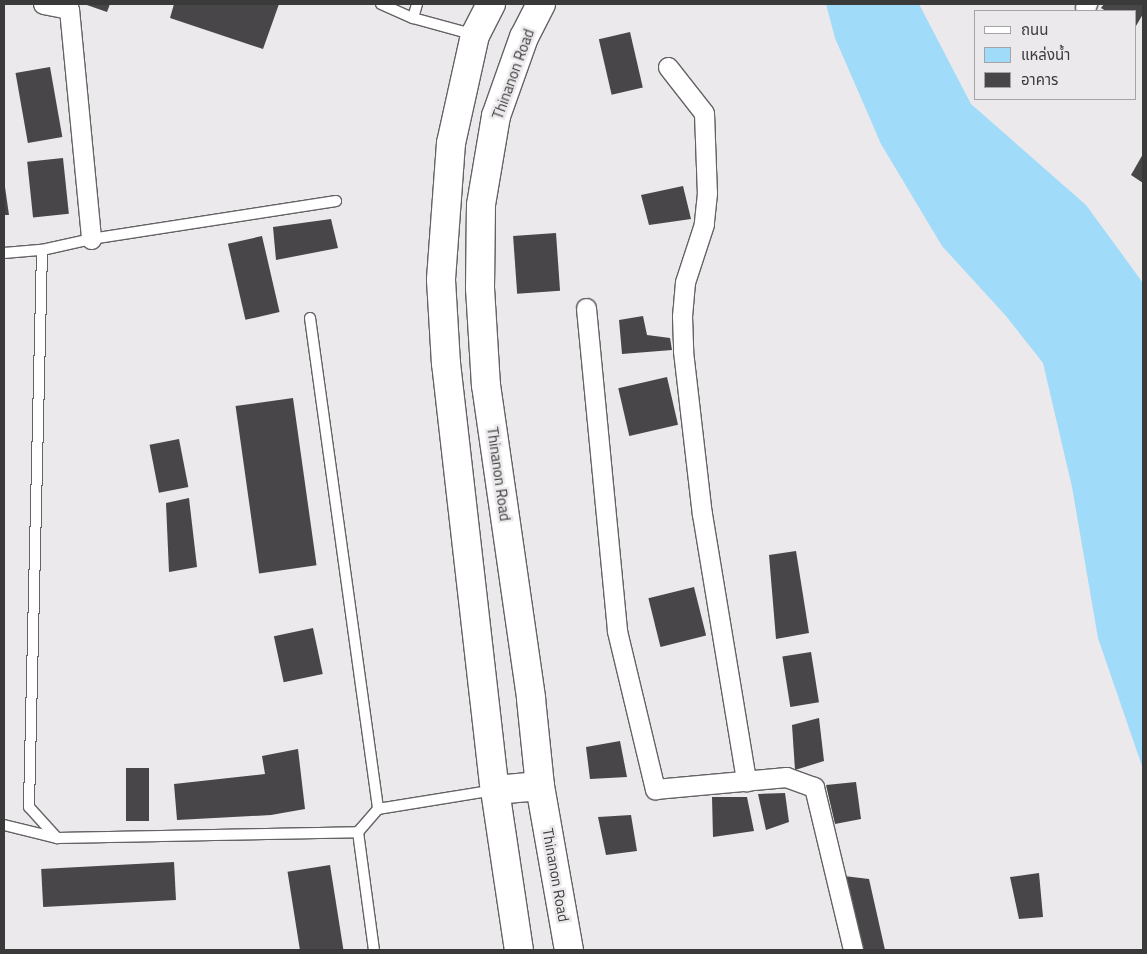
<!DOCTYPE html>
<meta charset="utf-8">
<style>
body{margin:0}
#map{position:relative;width:1147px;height:954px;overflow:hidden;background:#ece9ec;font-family:"Titillium Web","Noto Sans Thai",sans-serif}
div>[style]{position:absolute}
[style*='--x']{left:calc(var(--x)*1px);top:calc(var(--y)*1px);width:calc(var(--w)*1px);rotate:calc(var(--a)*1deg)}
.water>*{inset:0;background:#a0dbfa}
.building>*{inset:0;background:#484648;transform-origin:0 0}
.roads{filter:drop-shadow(1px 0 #646264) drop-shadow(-1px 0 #646264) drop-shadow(0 1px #646264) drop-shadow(0 -1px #646264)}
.lane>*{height:10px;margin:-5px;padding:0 5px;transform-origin:5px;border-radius:5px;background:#fff}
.street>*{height:19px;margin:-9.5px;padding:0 9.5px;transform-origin:9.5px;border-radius:9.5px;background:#fff}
.primary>*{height:28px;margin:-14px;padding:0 14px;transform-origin:14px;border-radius:14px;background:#fff}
span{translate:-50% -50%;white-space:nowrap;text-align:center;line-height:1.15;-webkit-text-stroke:5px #ece9ec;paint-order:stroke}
.street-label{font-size:15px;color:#3b3a3b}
.frame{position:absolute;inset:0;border:5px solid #3b3a3b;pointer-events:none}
.legend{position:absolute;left:974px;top:10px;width:162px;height:90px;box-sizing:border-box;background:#ece9ec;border:1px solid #a5a3a5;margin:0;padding:6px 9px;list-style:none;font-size:15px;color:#3b3a3b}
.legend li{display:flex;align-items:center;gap:10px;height:25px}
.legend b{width:25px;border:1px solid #a5a3a5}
</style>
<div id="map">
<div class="water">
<div style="clip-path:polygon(826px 4px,919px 4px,971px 104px,1086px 205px,1143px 283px,1143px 769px,1098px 638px,1072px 487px,1043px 363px,1006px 316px,942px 246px,881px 144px,835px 38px)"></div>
</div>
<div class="building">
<div style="clip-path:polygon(84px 4px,110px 4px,107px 12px)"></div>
<div style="clip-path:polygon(174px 4px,279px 4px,263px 49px,170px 18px)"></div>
<div style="clip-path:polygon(1104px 4px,1143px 4px,1143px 14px,1136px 26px,1136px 11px,1106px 11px,1101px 8px)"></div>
<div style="left:630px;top:32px;width:57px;height:32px;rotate:77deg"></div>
<div style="left:50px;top:67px;width:71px;height:35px;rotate:80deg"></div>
<div style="clip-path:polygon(1143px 154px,1143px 183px,1131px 175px)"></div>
<div style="left:63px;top:158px;width:56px;height:36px;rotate:84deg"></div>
<div style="clip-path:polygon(4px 180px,9px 215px,4px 215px)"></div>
<div style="clip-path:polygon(683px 186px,691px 219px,649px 225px,641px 195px)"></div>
<div style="clip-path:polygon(331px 219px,338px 248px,276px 260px,273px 227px)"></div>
<div style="left:556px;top:233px;width:58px;height:43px;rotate:86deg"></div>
<div style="left:262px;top:236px;width:78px;height:35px;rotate:77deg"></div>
<div style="clip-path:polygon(643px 316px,647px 335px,670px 338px,672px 350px,622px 354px,619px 320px)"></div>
<div style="left:667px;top:377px;width:49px;height:50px;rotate:77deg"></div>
<div style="left:293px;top:398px;width:169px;height:58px;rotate:82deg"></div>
<div style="left:179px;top:439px;width:49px;height:30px;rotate:79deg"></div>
<div style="clip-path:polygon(189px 498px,197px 567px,169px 572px,166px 503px)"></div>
<div style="clip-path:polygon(796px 551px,809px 633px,776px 639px,769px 555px)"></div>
<div style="left:694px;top:587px;width:50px;height:47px;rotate:76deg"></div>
<div style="left:313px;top:628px;width:47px;height:40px;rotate:78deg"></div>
<div style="left:811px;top:652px;width:51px;height:29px;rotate:81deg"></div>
<div style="clip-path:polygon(819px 718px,824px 761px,795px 770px,792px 725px)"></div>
<div style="clip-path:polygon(620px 741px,627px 777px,590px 779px,586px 747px)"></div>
<div style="clip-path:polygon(298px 749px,305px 809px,271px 815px,177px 820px,174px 784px,265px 774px,262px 756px)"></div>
<div style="left:149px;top:768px;width:53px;height:23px;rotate:90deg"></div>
<div style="clip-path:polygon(856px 782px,861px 819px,835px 824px,826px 785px)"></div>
<div style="clip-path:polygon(785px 793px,789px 822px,766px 830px,758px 794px)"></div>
<div style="clip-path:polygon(712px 797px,747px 797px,754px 831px,713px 837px)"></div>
<div style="clip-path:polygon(631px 815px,637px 851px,606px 855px,598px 817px)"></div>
<div style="left:174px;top:862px;width:38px;height:133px;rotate:87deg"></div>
<div style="left:330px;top:865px;width:86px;height:43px;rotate:81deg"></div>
<div style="clip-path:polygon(1039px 873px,1043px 917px,1019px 919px,1010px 877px)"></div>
<div style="clip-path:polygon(844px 876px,869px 879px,885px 950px,856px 950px)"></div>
</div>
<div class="roads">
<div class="lane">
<div style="--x:381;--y:4;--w:35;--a:24"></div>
<div style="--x:413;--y:18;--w:64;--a:15.3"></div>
<div style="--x:413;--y:18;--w:15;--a:-74"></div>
<div style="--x:42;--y:250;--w:557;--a:91.34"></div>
<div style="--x:29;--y:807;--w:42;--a:47.9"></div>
<div style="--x:57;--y:838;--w:301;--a:-1.1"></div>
<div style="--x:4;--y:253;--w:38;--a:-5"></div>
<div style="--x:42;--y:250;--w:50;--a:-12.7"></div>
<div style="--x:91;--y:239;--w:248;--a:-8.8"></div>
<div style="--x:310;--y:318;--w:496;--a:82.1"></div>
<div style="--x:378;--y:809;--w:30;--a:131"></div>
<div style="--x:358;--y:832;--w:119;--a:82.3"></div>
<div style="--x:378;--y:809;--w:119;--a:-9.2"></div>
<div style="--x:4;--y:825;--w:55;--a:13.8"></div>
</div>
<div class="street">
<div style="--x:43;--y:4;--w:26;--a:11"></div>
<div style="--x:69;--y:9;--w:231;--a:84.5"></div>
<div style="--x:1085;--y:7;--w:4;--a:-56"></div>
<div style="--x:668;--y:67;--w:58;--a:52"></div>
<div style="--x:704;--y:113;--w:80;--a:87.9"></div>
<div style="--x:707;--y:193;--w:31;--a:96"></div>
<div style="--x:704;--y:224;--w:61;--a:108.1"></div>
<div style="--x:685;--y:282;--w:34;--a:95"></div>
<div style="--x:682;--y:316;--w:35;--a:88"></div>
<div style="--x:683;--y:351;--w:164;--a:83.4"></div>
<div style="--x:702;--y:514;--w:271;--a:80.6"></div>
<div style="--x:586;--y:308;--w:324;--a:84.5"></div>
<div style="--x:617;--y:631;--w:163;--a:76.5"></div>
<div style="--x:655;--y:789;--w:132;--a:-5.2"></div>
<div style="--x:786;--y:777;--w:30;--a:20"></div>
<div style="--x:814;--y:787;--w:168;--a:76.5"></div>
</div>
<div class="primary">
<div style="--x:491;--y:4;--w:35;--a:117"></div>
<div style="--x:475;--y:35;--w:111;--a:102.5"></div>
<div style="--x:451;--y:143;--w:137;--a:94.2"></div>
<div style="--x:441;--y:280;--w:83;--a:86.6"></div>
<div style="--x:446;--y:363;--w:430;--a:83.5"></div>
<div style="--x:495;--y:790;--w:162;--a:81.5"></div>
<div style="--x:541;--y:4;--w:37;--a:117"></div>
<div style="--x:524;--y:37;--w:84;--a:109.5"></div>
<div style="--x:496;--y:116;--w:90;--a:99.6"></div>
<div style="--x:481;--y:205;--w:83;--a:90.7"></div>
<div style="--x:480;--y:288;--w:97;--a:86.5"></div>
<div style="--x:486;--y:385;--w:317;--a:81.8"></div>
<div style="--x:531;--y:699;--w:87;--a:84.1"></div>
<div style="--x:540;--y:786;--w:167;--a:80"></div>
<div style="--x:495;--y:790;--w:45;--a:-5.1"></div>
</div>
</div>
<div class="street-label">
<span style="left:513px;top:74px;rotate:-70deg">Thinanon Road</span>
<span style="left:499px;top:474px;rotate:82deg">Thinanon Road</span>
<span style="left:556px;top:875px;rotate:80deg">Thinanon Road</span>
</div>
<div class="frame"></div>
<ul class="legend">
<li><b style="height:6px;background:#fff"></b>ถนน</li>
<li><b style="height:14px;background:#a0dbfa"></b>แหล่งน้ำ</li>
<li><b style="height:14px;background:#484648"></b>อาคาร</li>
</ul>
</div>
